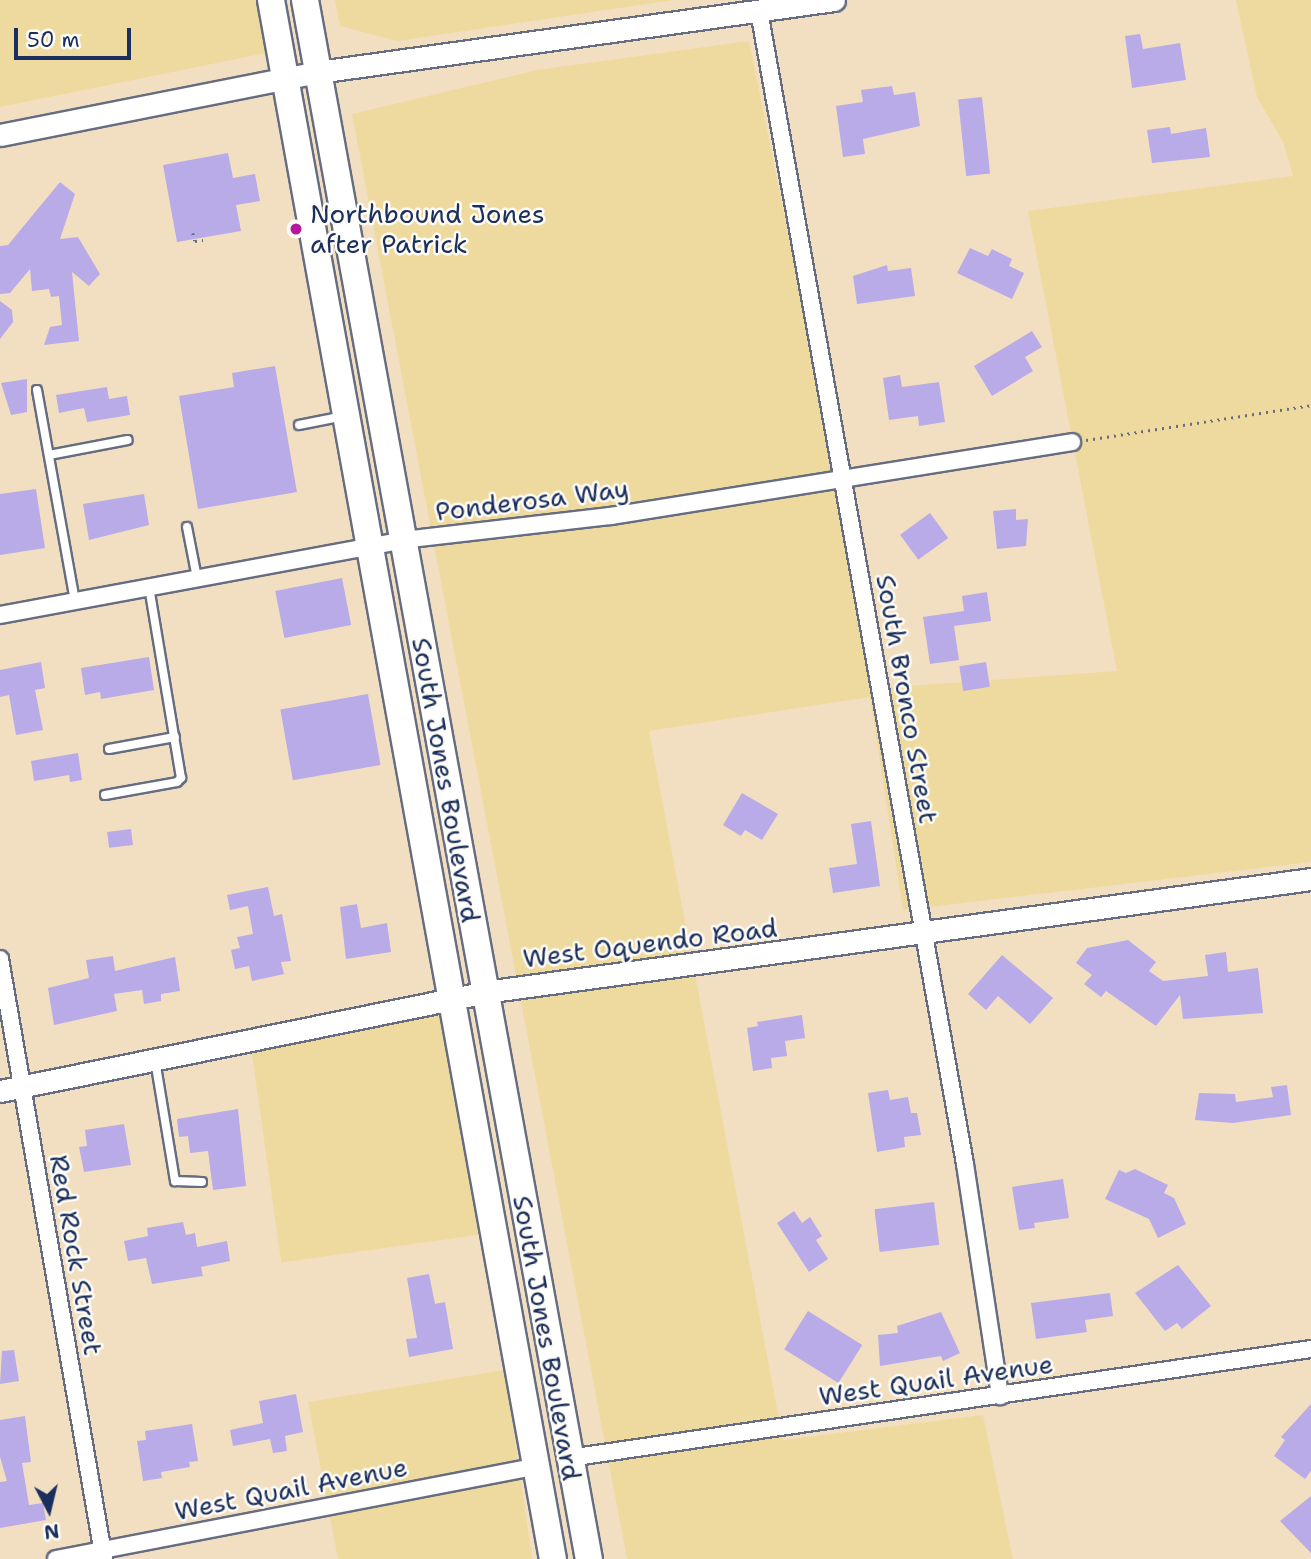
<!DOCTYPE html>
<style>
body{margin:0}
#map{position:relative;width:1311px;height:1559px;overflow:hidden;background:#f2dfc1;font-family:"Shantell Sans",sans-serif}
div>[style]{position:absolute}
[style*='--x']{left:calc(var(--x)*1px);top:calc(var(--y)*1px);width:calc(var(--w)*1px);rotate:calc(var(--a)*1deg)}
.sand>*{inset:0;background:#eeda9e;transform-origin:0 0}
.building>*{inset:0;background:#b9abe8;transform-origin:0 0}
.path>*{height:2.5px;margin-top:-1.25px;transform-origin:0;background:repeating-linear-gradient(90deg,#666d81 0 2px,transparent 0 7px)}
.roads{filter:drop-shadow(2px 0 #666d81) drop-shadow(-2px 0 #666d81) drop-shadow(0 2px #666d81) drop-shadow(0 -2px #666d81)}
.service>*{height:8px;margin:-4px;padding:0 4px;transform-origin:4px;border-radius:4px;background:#fff}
.minor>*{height:16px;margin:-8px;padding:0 8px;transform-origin:8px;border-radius:8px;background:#fff}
.tertiary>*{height:21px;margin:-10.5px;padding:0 10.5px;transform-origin:10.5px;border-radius:10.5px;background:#fff}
.primary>*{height:26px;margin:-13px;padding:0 13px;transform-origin:13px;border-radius:13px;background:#fff}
.dots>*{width:19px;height:19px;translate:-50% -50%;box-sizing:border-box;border:4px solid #fdfcf7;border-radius:50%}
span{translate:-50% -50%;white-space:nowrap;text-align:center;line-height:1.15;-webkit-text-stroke:5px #fdfcf7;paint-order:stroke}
.poi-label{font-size:26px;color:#1b2f5e}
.left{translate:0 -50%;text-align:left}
.street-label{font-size:26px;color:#1b2f5e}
.north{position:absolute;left:14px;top:1475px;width:70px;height:70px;-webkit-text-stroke:5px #fdfcf7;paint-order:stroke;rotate:173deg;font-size:19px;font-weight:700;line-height:28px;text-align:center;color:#1b2f5e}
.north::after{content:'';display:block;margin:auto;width:24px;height:32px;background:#1b2f5e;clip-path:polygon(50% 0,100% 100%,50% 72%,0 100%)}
.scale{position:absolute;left:14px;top:28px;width:117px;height:32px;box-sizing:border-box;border:4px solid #1b2f5e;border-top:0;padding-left:9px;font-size:21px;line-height:24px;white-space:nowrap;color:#1b2f5e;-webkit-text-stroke:5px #fdfcf7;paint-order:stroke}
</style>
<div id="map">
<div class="sand">
<div style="clip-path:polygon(0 0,258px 0,266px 53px,0 107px)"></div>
<div style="clip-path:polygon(335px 0,674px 0,397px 41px,340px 26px)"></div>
<div style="clip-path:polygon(1236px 0,1311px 0,1311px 862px,903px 910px,870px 697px,649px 731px,783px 1440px,983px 1415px,1013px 1559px,627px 1559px,352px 114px,537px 70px,749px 41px,880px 688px,1117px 671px,1028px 211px,1293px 176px,1283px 142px,1257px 97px)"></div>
<div style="left:447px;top:1012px;width:225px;height:199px;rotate:82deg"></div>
<div style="clip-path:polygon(505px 1370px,532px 1559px,338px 1559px,308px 1402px)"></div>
</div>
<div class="building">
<div style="clip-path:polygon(1140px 34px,1143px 49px,1180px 43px,1186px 80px,1132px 88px,1125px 36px)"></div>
<div style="clip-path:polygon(892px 86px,894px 95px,915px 92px,920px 126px,863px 139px,865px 154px,843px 157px,836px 106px,863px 102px,861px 90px)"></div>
<div style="left:982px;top:97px;width:77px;height:24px;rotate:84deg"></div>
<div style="clip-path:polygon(1170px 127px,1171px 134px,1206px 128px,1210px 157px,1152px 163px,1147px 130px)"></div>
<div style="clip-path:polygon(228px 153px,233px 178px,255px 174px,260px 201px,236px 205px,241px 231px,177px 242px,163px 165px)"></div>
<div style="clip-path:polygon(60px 182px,75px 194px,60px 239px,78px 237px,100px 274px,89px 286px,72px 272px,79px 341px,44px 345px,50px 327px,62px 325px,59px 296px,51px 297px,49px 289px,32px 291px,30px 269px,10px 293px,0 294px,0 246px,8px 245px)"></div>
<div style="clip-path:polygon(970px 248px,988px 256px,992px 249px,1012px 259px,1009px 266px,1024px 273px,1012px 299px,957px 273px)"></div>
<div style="clip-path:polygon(887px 265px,888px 271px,911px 268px,915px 296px,857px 304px,853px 276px)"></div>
<div style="clip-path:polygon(0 301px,12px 310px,13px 322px,0 339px)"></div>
<div style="clip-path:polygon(1032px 331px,1042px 347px,1025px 357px,1033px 371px,992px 396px,974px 366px)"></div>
<div style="clip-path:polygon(275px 366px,297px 492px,198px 509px,179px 396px,234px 387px,232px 373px)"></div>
<div style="clip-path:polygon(900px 375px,902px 387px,939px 382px,945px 422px,919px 426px,918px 416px,889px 420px,883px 378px)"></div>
<div style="clip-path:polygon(27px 379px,27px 412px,11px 415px,1px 383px)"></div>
<div style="clip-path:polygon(107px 387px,109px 399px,127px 396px,130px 415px,87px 422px,84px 408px,59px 413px,56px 395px)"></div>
<div style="clip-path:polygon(36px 489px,45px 548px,0 555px,0 494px)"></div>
<div style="clip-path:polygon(144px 494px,149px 525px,89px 540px,83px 504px)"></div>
<div style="clip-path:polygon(1016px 509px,1016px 520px,1028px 519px,1026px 546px,997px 549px,993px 511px)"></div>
<div style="left:930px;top:513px;width:31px;height:37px;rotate:54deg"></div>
<div style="left:342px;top:578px;width:48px;height:68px;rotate:79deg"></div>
<div style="clip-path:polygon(987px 592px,991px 621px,954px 626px,959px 660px,930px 664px,923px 617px,964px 611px,962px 596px)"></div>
<div style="clip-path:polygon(149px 657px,154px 690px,101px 699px,100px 692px,85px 695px,81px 668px)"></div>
<div style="clip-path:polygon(41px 662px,45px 688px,35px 690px,43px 730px,16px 735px,9px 695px,0 697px,0 670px)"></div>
<div style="left:986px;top:662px;width:25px;height:27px;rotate:81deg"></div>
<div style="left:368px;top:694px;width:72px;height:89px;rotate:80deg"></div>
<div style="clip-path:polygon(78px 753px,82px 780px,70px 782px,69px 775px,34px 781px,31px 761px)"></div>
<div style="clip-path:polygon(742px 793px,778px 814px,762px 840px,745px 830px,741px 836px,723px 825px)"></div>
<div style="clip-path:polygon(871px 821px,880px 886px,833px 893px,829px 868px,857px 864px,851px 824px)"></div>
<div style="left:131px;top:829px;width:16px;height:24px;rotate:83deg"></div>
<div style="clip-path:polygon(268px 887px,274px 916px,282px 914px,291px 961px,281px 962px,284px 974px,252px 981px,249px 966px,235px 969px,231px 950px,240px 948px,237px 937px,253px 934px,248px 906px,230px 910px,227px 895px)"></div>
<div style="clip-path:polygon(357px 904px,361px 928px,387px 923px,391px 952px,346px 959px,340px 907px)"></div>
<div style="clip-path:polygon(1128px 940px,1156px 962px,1149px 971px,1163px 981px,1208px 976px,1205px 955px,1226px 952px,1228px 972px,1258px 968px,1263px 1013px,1183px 1019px,1180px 995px,1156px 1026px,1106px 991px,1101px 997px,1084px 984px,1092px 975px,1076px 963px,1087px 948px)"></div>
<div style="clip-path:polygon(1002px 955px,1053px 998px,1030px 1024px,998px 996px,986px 1010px,968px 994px)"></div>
<div style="clip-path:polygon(113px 956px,115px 971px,175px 957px,180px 991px,161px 994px,161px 1001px,144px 1004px,142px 990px,114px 994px,117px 1011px,54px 1025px,48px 988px,89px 978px,86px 960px)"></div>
<div style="clip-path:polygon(802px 1015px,805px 1038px,785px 1041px,787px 1056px,771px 1058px,772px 1068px,753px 1071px,747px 1028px,758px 1026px,757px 1022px)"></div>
<div style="clip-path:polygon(1287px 1085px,1291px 1115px,1233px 1123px,1195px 1120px,1199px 1093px,1235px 1094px,1236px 1102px,1273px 1097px,1271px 1087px)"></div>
<div style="clip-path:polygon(888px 1090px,890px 1100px,908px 1097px,911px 1113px,917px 1113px,921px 1135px,904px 1137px,905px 1147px,877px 1152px,868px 1093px)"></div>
<div style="clip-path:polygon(238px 1109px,246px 1186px,213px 1190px,208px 1151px,190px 1153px,188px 1136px,179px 1137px,177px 1119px)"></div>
<div style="clip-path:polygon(124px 1124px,131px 1165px,84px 1172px,79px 1147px,87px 1146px,85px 1130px)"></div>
<div style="clip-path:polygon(1135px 1169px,1168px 1185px,1164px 1193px,1174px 1198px,1186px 1224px,1158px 1238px,1149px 1219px,1105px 1199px,1119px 1170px,1126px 1173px)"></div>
<div style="clip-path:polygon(1063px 1179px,1069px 1218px,1034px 1223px,1035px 1228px,1019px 1230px,1012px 1187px)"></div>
<div style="left:934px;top:1202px;width:43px;height:60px;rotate:83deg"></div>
<div style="clip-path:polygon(794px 1211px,802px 1223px,810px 1217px,822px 1236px,816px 1240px,828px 1259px,809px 1272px,777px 1223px)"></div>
<div style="clip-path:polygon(183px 1222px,186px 1235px,195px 1233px,197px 1247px,227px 1241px,230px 1261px,201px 1267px,203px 1276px,152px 1284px,146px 1258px,128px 1261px,124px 1241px,148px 1236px,147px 1228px)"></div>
<div style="clip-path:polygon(1178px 1265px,1211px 1306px,1182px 1329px,1177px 1323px,1165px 1331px,1135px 1293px)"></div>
<div style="clip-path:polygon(429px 1274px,435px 1304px,445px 1302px,453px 1349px,409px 1357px,406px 1339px,417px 1338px,407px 1278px)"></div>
<div style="clip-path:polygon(1110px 1293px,1113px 1316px,1085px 1320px,1087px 1332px,1036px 1339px,1031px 1303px)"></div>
<div style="left:808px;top:1311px;width:64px;height:45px;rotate:32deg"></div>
<div style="clip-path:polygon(941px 1312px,960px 1353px,943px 1361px,941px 1356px,880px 1366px,878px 1335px,898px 1333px,897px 1326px)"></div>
<div style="clip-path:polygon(14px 1350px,19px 1381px,0 1384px,2px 1351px)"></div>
<div style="clip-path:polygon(296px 1394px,303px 1432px,285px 1436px,287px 1451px,273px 1453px,270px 1439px,233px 1446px,230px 1430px,263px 1423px,259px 1401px)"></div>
<div style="clip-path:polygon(1311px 1404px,1311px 1471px,1305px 1479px,1274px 1456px,1285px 1440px,1281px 1437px)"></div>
<div style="clip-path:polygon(25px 1416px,31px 1462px,22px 1463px,29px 1505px,43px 1503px,46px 1520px,0 1528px,0 1482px,7px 1481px,0 1457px,0 1420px)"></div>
<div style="clip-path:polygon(192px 1424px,198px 1461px,189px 1462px,190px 1467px,161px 1472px,162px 1478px,143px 1481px,137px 1441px,146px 1440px,145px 1431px)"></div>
<div style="clip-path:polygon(1311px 1496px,1311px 1553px,1280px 1521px)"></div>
</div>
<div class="path">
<div style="--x:193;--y:233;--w:8;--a:76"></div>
<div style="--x:195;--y:241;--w:8;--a:-7"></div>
<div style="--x:1086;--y:440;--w:228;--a:-8.8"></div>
</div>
<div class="roads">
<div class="service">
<div style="--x:37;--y:390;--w:214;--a:79.8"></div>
<div style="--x:299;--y:425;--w:46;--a:-11.3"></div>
<div style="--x:49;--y:455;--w:80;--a:-10.8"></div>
<div style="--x:187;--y:527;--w:52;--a:78.9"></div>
<div style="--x:109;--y:749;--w:67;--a:-10.3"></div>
<div style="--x:105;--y:795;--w:73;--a:-10.2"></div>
<div style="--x:177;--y:782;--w:6;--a:-45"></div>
<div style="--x:181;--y:778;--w:194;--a:-99.5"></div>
<div style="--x:155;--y:1060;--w:123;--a:80.6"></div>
<div style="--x:175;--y:1181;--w:27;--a:2"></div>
</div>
<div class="minor">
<div style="--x:759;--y:11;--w:1171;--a:79.87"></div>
<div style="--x:965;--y:1164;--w:235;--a:81.4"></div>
<div style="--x:0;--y:615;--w:410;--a:-10.5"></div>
<div style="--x:403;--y:540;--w:209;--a:-6.6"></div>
<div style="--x:611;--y:516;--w:467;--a:-9.1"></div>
<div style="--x:0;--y:959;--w:609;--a:80.17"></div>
<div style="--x:569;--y:1458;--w:750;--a:-8.36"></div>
<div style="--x:56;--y:1559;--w:488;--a:-10.9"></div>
</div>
<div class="tertiary">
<div style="--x:0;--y:135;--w:324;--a:-11.2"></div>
<div style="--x:318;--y:72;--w:521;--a:-7.94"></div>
<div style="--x:0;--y:1091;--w:495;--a:-11.5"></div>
<div style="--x:485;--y:992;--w:834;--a:-7.79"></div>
</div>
<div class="primary">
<div style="--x:271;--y:0;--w:1584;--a:79.75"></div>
<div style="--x:305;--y:0;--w:1585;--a:79.68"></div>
</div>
</div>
<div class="dots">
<div style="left:296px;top:229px;background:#b5179e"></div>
</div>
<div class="poi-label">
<span class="left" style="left:310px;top:229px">Northbound Jones<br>after Patrick</span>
</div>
<div class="street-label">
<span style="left:532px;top:500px;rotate:-7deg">Ponderosa Way</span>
<span style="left:907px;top:699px;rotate:80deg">South Bronco Street</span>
<span style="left:446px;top:780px;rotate:80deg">South Jones Boulevard</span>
<span style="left:650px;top:943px;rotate:-7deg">West Oquendo Road</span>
<span style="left:76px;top:1255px;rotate:80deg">Red Rock Street</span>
<span style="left:547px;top:1338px;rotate:80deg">South Jones Boulevard</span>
<span style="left:936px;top:1380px;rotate:-8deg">West Quail Avenue</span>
<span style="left:291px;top:1489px;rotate:-11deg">West Quail Avenue</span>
</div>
<div class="north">N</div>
<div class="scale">50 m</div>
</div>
